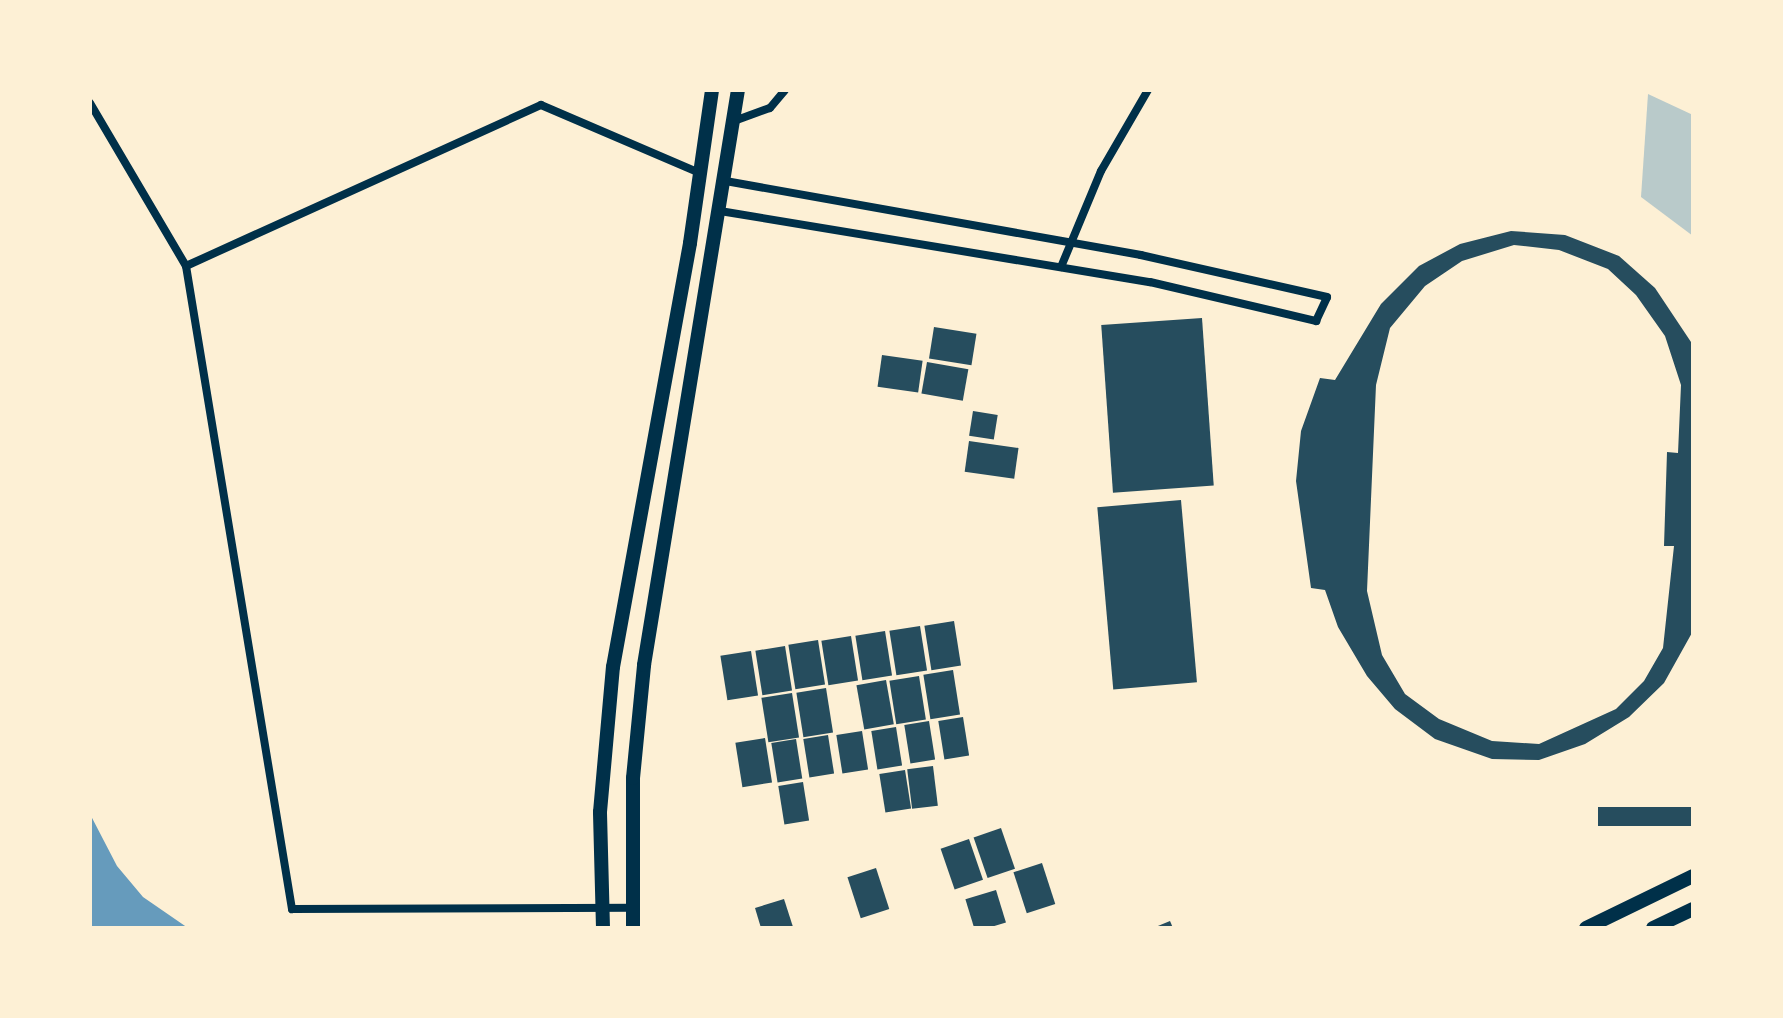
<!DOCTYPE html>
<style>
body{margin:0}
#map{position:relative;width:1783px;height:1018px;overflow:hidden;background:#fdf0d5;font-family:"Varela Round",sans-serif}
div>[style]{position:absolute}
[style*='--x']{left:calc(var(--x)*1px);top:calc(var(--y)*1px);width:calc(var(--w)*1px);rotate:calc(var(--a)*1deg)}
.green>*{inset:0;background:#b9caca}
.water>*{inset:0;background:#669bbc}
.building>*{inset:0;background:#264d5e;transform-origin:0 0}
.minor>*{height:8px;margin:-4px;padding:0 4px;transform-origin:4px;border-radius:4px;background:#003049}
.secondary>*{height:14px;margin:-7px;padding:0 7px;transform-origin:7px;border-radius:7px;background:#003049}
span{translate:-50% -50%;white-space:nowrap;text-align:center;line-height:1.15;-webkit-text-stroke:7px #fdf0d5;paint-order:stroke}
.frame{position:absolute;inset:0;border:92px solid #fdf0d5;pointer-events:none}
</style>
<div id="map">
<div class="green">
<div style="clip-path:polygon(1648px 94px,1693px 115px,1693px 236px,1641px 197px)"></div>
</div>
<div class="water">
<div style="clip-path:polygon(90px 814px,117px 866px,143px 897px,188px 928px,90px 928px)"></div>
</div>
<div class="building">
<div style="clip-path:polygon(evenodd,1511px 231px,1565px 235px,1619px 256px,1655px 288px,1693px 345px,1693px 631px,1664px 683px,1629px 717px,1585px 744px,1539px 760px,1492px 759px,1435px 739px,1395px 709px,1367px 676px,1338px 627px,1325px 590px,1311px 588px,1296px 481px,1301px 431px,1320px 378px,1335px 380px,1381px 304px,1419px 266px,1460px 244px,1511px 231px,1514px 245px,1559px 250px,1608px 269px,1636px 295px,1665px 336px,1681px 385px,1678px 453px,1667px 452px,1664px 546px,1674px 546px,1663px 648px,1644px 681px,1616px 709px,1539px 744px,1492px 741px,1439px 719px,1405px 694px,1382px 655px,1367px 591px,1376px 385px,1390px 328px,1425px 286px,1462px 261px,1514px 245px)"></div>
<div style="left:1202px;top:318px;width:168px;height:101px;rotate:86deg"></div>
<div style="left:934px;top:327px;width:43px;height:32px;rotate:9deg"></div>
<div style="left:882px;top:355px;width:41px;height:32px;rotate:8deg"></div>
<div style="left:927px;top:362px;width:42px;height:32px;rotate:10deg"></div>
<div style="left:973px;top:411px;width:25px;height:25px;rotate:9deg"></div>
<div style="left:969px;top:441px;width:50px;height:31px;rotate:8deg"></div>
<div style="left:1181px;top:500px;width:183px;height:84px;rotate:85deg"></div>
<div style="left:954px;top:621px;width:45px;height:30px;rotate:81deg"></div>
<div style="left:920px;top:626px;width:45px;height:31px;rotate:81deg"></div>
<div style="left:885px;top:631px;width:45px;height:30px;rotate:81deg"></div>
<div style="left:851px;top:636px;width:45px;height:30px;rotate:81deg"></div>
<div style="left:818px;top:640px;width:45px;height:30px;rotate:81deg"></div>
<div style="left:785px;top:646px;width:45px;height:30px;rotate:81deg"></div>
<div style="left:751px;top:651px;width:45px;height:31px;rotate:81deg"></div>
<div style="left:953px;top:670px;width:45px;height:30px;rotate:81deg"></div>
<div style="left:919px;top:676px;width:44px;height:30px;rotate:81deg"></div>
<div style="left:886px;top:680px;width:45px;height:30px;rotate:80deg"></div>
<div style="left:826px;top:688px;width:45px;height:30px;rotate:81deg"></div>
<div style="left:792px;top:693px;width:45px;height:31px;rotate:81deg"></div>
<div style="left:963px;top:717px;width:39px;height:25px;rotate:81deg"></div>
<div style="left:929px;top:721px;width:39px;height:25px;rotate:81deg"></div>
<div style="left:896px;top:727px;width:39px;height:25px;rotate:81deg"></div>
<div style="left:862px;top:731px;width:39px;height:26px;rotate:81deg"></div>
<div style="left:828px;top:735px;width:39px;height:25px;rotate:81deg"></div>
<div style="left:765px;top:738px;width:45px;height:30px;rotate:81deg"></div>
<div style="left:796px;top:739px;width:40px;height:25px;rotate:81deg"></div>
<div style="left:933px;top:766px;width:40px;height:26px;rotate:83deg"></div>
<div style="left:905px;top:770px;width:39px;height:26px;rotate:81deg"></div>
<div style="left:803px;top:782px;width:39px;height:25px;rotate:81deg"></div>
<div style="left:1693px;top:807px;width:19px;height:95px;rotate:90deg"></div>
<div style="left:1001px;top:828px;width:43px;height:29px;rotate:71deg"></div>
<div style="left:969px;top:839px;width:43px;height:30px;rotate:71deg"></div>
<div style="left:1042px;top:863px;width:43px;height:30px;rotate:72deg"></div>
<div style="left:876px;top:868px;width:43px;height:30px;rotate:72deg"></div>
<div style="left:996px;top:890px;width:34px;height:32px;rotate:73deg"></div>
<div style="clip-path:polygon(784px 899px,793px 927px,761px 928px,755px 908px)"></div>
<div style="clip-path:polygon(1170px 921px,1173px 928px,1153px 928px)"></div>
</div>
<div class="minor">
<div style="--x:90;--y:103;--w:189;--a:59.5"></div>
<div style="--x:186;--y:266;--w:652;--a:80.64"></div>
<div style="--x:292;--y:909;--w:340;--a:-0.2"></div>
<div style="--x:734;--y:121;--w:38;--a:-20"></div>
<div style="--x:770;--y:108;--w:23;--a:-50"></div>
<div style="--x:720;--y:211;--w:436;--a:9.4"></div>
<div style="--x:1150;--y:282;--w:171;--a:13.2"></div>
<div style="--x:1316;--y:321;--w:26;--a:-65"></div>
<div style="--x:1327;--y:297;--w:191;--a:-167.3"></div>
<div style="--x:1141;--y:255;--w:422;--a:-169.9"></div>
<div style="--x:186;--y:266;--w:390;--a:-24.4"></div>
<div style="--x:541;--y:105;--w:173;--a:23.2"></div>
<div style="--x:1061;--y:267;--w:104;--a:-67.4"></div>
<div style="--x:1101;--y:171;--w:94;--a:-59.9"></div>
</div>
<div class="secondary">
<div style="--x:603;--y:928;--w:116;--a:-91.5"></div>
<div style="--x:600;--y:812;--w:146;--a:-84.9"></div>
<div style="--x:613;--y:667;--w:431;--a:-79.7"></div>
<div style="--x:690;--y:243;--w:155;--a:-81.8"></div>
<div style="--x:633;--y:928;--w:150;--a:-90"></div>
<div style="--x:633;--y:778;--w:114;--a:-84.4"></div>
<div style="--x:644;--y:665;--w:583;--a:-80.72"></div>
<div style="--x:1586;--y:928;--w:119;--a:-25.9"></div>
<div style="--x:1653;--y:928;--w:44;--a:-25.4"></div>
</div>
<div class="frame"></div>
</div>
